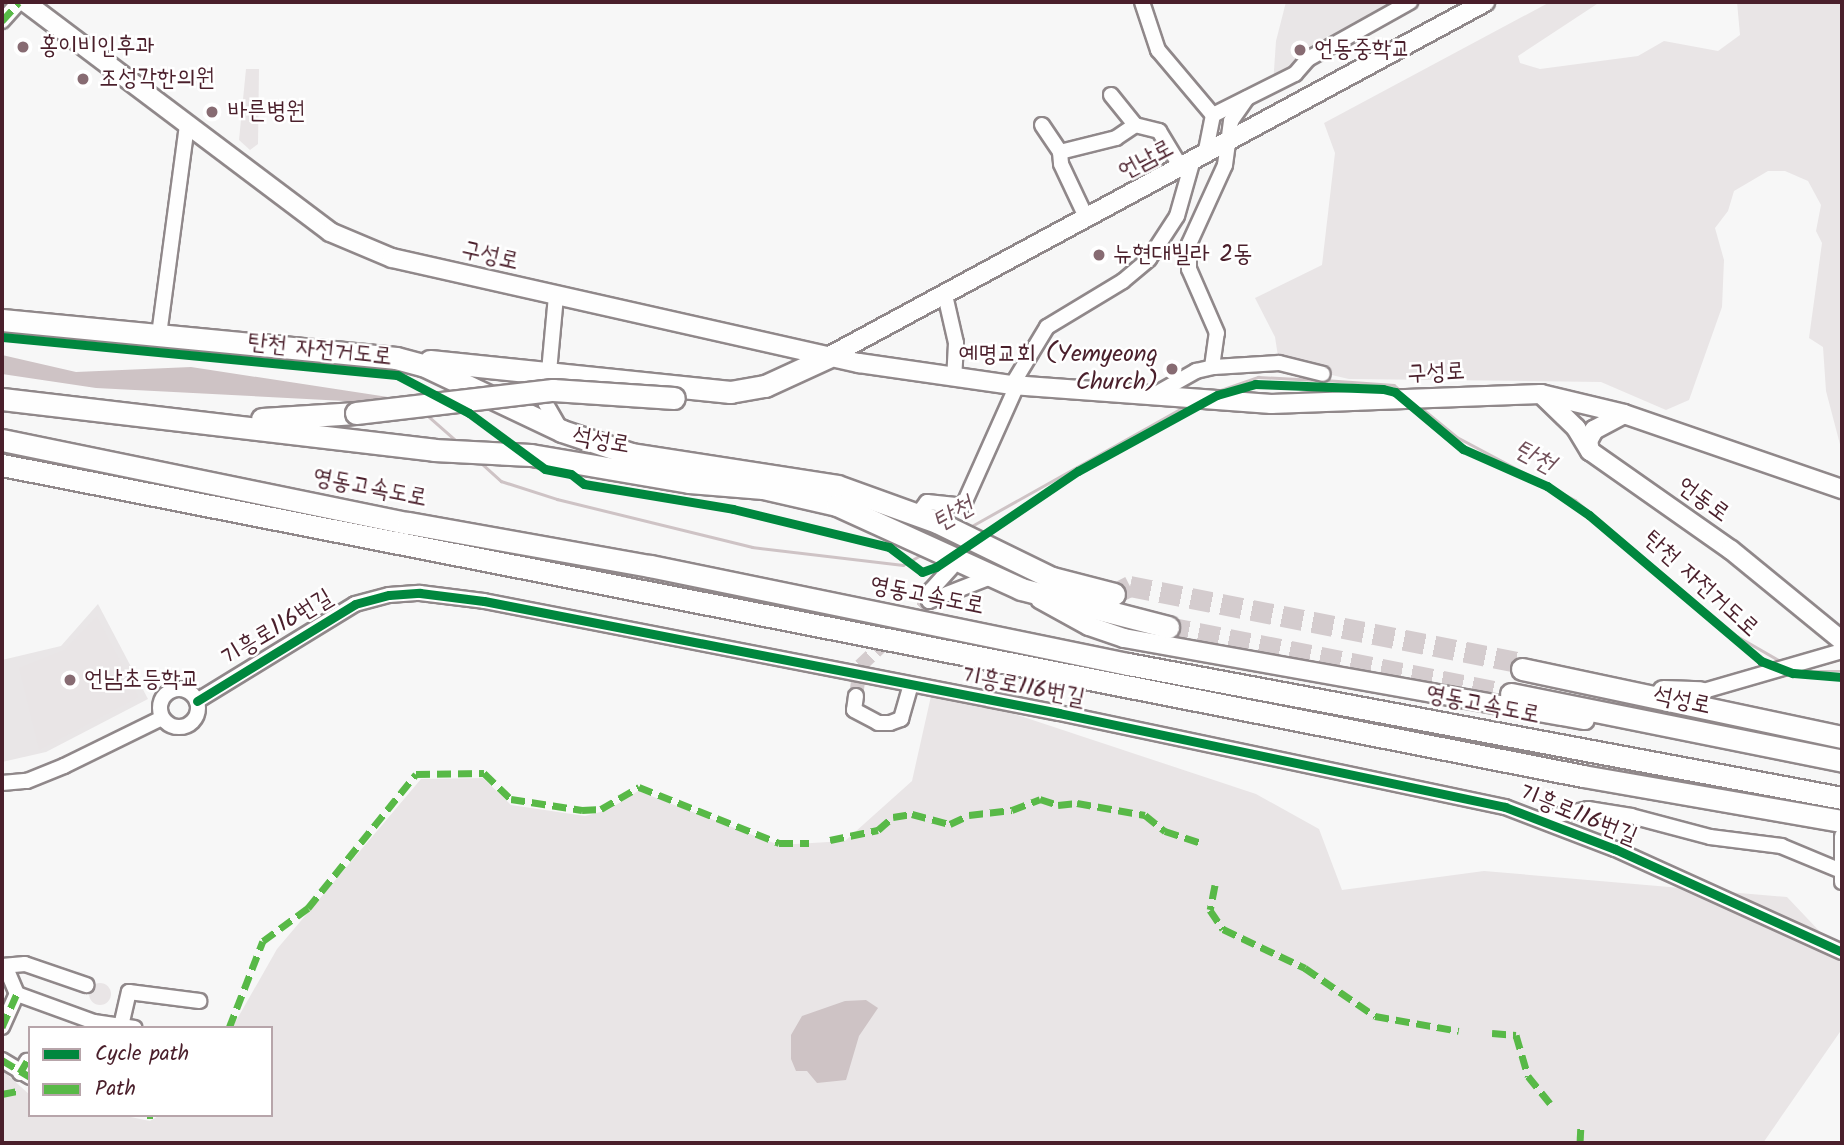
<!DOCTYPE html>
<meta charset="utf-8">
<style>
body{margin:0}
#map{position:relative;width:1844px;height:1145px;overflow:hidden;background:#f7f7f7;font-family:Kalam,"Poor Story",sans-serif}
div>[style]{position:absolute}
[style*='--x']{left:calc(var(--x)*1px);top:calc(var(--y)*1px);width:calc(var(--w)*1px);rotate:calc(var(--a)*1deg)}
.built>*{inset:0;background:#e9e6e7}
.green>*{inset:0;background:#e9e5e6}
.round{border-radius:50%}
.water>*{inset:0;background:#cec3c5}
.stream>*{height:2.5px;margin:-1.25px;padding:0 1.25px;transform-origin:1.25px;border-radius:1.25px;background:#cec3c5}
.minor-tunnel>*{height:14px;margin-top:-7px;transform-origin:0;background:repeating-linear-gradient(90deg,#d4ccce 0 14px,transparent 0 21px)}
.major-tunnel>*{height:18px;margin-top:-9px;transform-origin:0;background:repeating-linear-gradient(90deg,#d4ccce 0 18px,transparent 0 27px)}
.highway-tunnel>*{height:21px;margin-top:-10.5px;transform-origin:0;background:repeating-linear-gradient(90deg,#d4ccce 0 21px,transparent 0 31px)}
.roads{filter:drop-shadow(2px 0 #90888a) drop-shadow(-2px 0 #90888a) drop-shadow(0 2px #90888a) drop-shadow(0 -2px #90888a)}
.minor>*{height:14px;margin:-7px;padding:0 7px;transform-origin:7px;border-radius:7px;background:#fefefe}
.minor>.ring{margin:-7px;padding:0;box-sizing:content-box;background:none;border:14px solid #fefefe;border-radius:50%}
.major>*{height:18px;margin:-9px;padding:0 9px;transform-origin:9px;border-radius:9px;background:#fefefe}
.highway>*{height:21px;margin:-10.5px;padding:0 10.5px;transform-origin:10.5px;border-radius:10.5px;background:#fefefe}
.bridges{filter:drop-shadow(2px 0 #90888a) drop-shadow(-2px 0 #90888a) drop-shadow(0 2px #90888a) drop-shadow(0 -2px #90888a)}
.highway-bridge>*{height:21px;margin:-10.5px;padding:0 10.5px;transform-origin:10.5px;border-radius:10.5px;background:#fefefe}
.quiet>*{height:7px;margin-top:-3.5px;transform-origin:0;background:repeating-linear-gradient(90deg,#58b947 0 14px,transparent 0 21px)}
.cycleway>*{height:9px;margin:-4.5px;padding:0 4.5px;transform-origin:4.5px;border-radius:4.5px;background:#00873e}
.dots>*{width:19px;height:19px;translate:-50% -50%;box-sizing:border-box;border:4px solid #fff;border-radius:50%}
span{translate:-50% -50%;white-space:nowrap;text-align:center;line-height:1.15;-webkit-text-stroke:5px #fff;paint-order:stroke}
.poi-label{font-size:24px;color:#4a1f2b}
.left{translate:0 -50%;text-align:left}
.right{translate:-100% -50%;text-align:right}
.street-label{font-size:24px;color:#4a1f2b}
.water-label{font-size:26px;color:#72515a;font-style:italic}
.frame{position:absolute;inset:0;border:4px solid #4a1f2b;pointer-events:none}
.legend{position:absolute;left:28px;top:1026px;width:245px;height:91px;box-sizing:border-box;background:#fff;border:2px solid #b7a5aa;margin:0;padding:9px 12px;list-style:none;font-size:21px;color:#4a1f2b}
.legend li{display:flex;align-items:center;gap:14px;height:35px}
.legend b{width:35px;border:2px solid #b7a5aa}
</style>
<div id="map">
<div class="built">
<div style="clip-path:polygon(1286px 2px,1410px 2px,1273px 85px,1276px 41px)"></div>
<div style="clip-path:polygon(98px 604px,148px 699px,46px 752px,2px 762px,2px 660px,61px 646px)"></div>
</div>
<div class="green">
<div style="clip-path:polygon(1550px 2px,1600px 2px,1518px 56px,1520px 63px,1540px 69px,1638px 56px,1664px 41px,1718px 51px,1740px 35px,1737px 2px,1842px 2px,1842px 452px,1826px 391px,1823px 347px,1809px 338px,1822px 243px,1816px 231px,1821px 205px,1808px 181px,1785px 171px,1768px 171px,1734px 191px,1728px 211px,1715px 228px,1724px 260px,1722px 307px,1689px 400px,1666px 410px,1601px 382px,1349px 379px,1279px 363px,1275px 337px,1255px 298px,1322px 265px,1335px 153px,1324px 123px)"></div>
<div style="clip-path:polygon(246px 69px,259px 69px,258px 144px,250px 150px,239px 140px)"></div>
<div style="clip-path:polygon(97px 616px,139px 697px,39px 750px,19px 668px,64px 650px)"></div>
<div style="clip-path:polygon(933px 687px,1256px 794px,1319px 829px,1342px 890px,1484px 871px,1787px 897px,1842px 955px,1842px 1029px,1763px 1143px,2px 1143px,2px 1070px,30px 1095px,30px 1115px,121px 1115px,150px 1121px,160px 1115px,271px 1115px,271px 1028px,232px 1028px,277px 949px,421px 779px,483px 778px,511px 805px,585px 816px,608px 810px,638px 791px,779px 845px,845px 841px,912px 781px)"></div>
<div class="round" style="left:89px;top:983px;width:22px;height:22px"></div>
</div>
<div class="water">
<div style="clip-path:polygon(2px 355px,76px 372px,191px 367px,414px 401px,402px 404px,96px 388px,2px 374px)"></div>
<div style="clip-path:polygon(866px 1000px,878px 1008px,859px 1036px,846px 1080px,817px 1083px,807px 1071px,796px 1071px,791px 1059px,791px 1035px,802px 1016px,845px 1001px)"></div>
</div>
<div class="stream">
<div style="--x:1324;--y:380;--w:70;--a:4.1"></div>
<div style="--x:1394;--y:385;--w:11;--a:41"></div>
<div style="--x:1215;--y:392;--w:46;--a:-19.2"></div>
<div style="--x:1258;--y:377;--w:59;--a:2.9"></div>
<div style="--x:1418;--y:405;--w:50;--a:39.4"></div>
<div style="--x:1457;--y:437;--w:134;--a:28.1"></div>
<div style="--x:1575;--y:500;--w:212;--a:40"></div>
<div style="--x:1737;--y:636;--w:52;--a:30"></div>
<div style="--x:427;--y:415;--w:43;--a:41.2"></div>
<div style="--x:479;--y:461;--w:30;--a:42"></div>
<div style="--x:501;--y:481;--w:59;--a:17.8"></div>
<div style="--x:557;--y:499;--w:201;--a:13.8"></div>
<div style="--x:752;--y:547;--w:152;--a:6.8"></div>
<div style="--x:903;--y:565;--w:21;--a:-29"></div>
<div style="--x:970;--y:527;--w:249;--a:-29.3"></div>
<div style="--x:1797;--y:671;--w:45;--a:0"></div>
</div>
<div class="minor-tunnel">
<div style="--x:856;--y:696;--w:30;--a:-82"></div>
<div style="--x:860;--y:666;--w:95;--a:-43.3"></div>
</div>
<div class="major-tunnel">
<div style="--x:1612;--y:713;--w:57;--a:-13.3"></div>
</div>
<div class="highway-tunnel">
<div style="--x:1114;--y:594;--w:18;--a:-27"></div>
<div style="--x:1130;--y:586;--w:400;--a:11.1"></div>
<div style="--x:1168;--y:627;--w:349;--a:11.1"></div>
</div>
<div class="roads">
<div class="minor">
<div style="--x:1142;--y:2;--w:51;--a:71.6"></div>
<div style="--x:1158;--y:50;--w:85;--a:49.8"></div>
<div style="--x:2;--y:21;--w:25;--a:-48"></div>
<div style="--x:1111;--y:95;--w:38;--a:51"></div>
<div style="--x:1042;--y:125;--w:32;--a:56"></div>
<div style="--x:1060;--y:152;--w:58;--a:-14"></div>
<div style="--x:1116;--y:138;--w:23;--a:-34"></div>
<div style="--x:1135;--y:125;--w:25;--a:14"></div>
<div style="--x:1159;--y:131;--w:44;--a:58.8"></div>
<div style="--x:1060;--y:152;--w:12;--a:85"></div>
<div style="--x:1061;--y:164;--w:61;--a:64.7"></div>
<div style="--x:1205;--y:155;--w:41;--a:-78.7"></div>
<div style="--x:1213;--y:115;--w:92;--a:-26.6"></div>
<div style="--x:1295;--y:74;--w:20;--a:-49"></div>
<div style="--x:1308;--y:59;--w:117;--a:-29.2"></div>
<div style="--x:945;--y:295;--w:49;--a:77.1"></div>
<div style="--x:956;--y:343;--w:33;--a:93"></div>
<div style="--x:556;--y:296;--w:108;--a:95.3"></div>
<div style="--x:546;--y:404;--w:30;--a:60"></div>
<div style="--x:159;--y:335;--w:211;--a:-82.4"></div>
<div style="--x:1212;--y:367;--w:34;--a:-82"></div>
<div style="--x:1217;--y:333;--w:70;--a:-113.6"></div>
<div style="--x:1189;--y:269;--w:25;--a:-90"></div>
<div style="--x:1189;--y:244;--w:87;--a:-65.5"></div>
<div style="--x:1225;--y:165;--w:44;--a:-82.2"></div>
<div style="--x:1231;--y:121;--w:28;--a:-55"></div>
<div style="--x:1012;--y:385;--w:68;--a:-58.9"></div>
<div style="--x:1047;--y:327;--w:89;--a:-31.2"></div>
<div style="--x:1123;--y:281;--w:34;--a:-40"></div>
<div style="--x:1149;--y:259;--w:51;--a:-56.9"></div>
<div style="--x:1177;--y:216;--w:55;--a:-74.2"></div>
<div style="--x:1152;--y:396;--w:51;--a:-29.6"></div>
<div style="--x:1196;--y:371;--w:18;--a:-13"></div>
<div style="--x:1214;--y:367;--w:65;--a:-3.5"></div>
<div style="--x:1279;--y:363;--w:45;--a:14"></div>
<div style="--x:918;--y:514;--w:15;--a:-53"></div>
<div style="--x:927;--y:502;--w:36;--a:6"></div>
<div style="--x:963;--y:506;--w:133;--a:-65.9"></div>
<div style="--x:946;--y:560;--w:9;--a:58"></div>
<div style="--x:951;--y:568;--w:30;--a:132"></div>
<div style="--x:931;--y:590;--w:11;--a:100"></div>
<div style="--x:929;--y:601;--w:63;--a:-21.3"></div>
<div class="ring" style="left:160px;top:689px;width:24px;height:24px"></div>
<div style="--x:1700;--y:692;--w:148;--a:-16.1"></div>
<div style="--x:856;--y:696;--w:14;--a:98"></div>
<div style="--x:854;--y:710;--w:27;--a:28"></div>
<div style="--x:878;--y:723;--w:12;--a:0"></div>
<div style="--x:890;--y:723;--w:12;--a:-20"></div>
<div style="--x:901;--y:719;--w:35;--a:-74"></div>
<div style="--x:197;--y:701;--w:185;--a:-31.5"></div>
<div style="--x:355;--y:604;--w:35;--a:-15"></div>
<div style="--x:389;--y:595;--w:31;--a:-4"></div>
<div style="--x:420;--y:593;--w:64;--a:7.1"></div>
<div style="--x:484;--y:601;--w:586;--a:11.02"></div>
<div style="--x:1059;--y:713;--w:456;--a:11.9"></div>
<div style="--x:1505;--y:807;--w:118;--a:20.9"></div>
<div style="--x:1615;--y:849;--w:249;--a:24.4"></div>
<div style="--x:2;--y:783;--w:25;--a:-5"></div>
<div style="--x:27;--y:781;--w:40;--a:-22"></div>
<div style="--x:64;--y:766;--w:109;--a:-26.1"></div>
<div style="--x:1540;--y:819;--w:49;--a:-11.8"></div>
<div style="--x:1588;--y:809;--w:44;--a:9.2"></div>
<div style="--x:1631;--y:816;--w:82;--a:14.9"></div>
<div style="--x:1710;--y:837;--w:72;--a:7.2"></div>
<div style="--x:1781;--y:846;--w:63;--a:22.5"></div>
<div style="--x:1842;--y:836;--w:46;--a:90"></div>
<div style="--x:2;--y:966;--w:23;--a:-5"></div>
<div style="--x:25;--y:964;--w:65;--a:19"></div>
<div style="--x:6;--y:968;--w:28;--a:67"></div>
<div style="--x:17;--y:994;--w:82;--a:20"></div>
<div style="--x:94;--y:1022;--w:41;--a:8.3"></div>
<div style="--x:121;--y:1026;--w:35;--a:-77"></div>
<div style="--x:129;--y:992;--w:71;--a:7.3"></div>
<div style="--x:2;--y:1027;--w:36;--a:-66"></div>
<div style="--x:2;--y:1060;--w:33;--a:31"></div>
<div style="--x:20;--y:1073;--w:14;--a:-60"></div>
</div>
<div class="major">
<div style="--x:25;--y:2;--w:382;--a:37"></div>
<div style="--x:330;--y:232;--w:67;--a:22.8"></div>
<div style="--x:392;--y:258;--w:479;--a:12.7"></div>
<div style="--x:859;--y:363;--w:155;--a:8.2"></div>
<div style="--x:1012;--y:385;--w:260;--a:4.2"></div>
<div style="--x:1271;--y:404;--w:270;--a:-2.1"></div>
<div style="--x:1541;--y:394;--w:85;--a:13.5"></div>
<div style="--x:1624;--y:414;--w:231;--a:19"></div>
<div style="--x:828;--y:357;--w:747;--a:-28.38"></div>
<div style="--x:1541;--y:394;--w:49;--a:44.2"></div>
<div style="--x:1576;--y:428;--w:27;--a:59"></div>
<div style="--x:1590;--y:451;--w:172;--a:35.1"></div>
<div style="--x:1731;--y:550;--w:144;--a:39.3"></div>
<div style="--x:1590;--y:451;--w:10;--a:-101"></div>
<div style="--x:1588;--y:441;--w:13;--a:-61"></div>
<div style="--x:1594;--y:430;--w:34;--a:-28"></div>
<div style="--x:1040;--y:599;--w:56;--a:28.9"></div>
<div style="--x:1089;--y:626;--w:37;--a:19"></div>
<div style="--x:1124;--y:638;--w:468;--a:10.1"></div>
</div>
<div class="highway">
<div style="--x:2;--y:320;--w:396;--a:5.5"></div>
<div style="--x:396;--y:358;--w:28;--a:15"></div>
<div style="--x:423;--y:365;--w:154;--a:25.4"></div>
<div style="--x:562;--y:431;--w:73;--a:18.4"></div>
<div style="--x:631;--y:454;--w:208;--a:8.8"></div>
<div style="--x:837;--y:486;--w:106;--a:19.8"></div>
<div style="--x:937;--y:522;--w:128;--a:26"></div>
<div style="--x:1052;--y:578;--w:64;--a:14.5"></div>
<div style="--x:430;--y:361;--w:302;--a:5.9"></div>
<div style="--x:730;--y:392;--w:36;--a:-10"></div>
<div style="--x:765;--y:386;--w:69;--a:-24.7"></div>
<div style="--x:2;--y:399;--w:435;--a:6.7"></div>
<div style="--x:434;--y:450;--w:97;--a:3"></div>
<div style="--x:531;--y:455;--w:160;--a:9.7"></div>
<div style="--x:689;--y:482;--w:74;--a:4.6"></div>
<div style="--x:763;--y:488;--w:76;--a:12.9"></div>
<div style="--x:837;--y:505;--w:202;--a:24.5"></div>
<div style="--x:1021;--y:589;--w:152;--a:14.5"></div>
<div style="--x:262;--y:419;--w:94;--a:-3.7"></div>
<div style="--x:2;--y:440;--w:414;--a:11.6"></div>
<div style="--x:408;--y:523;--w:246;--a:10.1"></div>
<div style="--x:650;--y:566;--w:488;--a:11.6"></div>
<div style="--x:1128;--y:664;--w:726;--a:10.63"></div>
<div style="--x:2;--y:465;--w:1611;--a:11.13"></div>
<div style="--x:1583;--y:776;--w:263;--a:9.9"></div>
<div style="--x:1522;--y:669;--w:327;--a:12"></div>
<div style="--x:1663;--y:691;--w:37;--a:2"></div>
<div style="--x:1511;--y:694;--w:338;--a:11.4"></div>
</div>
</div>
<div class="bridges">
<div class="highway-bridge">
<div style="--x:356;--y:413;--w:198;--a:-6.7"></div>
<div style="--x:553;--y:390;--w:121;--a:3.8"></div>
</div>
</div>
<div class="quiet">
<div style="--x:2;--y:21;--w:25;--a:-48"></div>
<div style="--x:830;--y:840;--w:49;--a:-11.8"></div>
<div style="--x:878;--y:830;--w:20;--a:-41"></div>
<div style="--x:893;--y:817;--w:19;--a:-9"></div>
<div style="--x:912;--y:814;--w:39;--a:15"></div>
<div style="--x:950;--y:824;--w:21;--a:-25"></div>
<div style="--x:969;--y:815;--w:43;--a:-6.6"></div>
<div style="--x:1012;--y:810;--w:30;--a:-21"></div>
<div style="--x:1040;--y:799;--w:19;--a:18"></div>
<div style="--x:1058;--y:805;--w:19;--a:-6"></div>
<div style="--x:1077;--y:803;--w:69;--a:10"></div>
<div style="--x:1145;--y:815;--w:26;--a:39"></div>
<div style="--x:1165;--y:831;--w:41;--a:18.4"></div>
<div style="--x:1215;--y:885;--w:25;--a:101"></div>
<div style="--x:1210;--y:910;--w:23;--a:56"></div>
<div style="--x:1223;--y:929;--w:91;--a:25.4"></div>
<div style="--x:1305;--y:968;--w:85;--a:34.4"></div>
<div style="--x:1375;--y:1016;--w:85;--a:10.1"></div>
<div style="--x:2;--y:1027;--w:36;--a:-66"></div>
<div style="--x:229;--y:1028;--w:93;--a:-68.7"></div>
<div style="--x:263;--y:941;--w:56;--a:-36.3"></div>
<div style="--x:308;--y:908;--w:172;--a:-51.1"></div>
<div style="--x:416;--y:774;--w:68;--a:-0.8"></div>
<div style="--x:484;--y:773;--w:37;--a:44"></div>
<div style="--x:511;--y:799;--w:72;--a:8.8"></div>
<div style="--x:582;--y:810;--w:19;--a:-3"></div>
<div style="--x:601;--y:809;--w:44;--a:-30.1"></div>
<div style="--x:639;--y:787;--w:151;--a:21.8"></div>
<div style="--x:779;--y:843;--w:30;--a:0"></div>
<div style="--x:1492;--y:1033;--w:24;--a:5"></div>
<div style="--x:1516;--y:1035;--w:43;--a:73.7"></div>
<div style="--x:1528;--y:1076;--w:35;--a:51"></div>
<div style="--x:2;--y:1060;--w:33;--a:31"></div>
<div style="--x:20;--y:1073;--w:14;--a:-60"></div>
<div style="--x:2;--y:1094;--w:15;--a:-11"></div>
<div style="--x:147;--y:1115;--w:6;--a:0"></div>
<div style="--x:1580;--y:1143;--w:17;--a:-87"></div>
</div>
<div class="cycleway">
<div style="--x:2;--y:337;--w:397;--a:5.5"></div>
<div style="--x:397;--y:375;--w:81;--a:27.8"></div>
<div style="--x:469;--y:413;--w:94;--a:36.4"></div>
<div style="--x:545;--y:469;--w:26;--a:11"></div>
<div style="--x:571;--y:474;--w:16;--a:38"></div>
<div style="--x:584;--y:484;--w:151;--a:9.5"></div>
<div style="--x:733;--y:509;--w:161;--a:13.7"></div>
<div style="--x:889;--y:547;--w:41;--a:37.1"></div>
<div style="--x:922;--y:572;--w:15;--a:-20"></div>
<div style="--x:936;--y:567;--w:171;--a:-34.1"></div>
<div style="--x:1078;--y:471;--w:158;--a:-28.7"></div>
<div style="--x:1217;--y:395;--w:40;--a:-16"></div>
<div style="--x:1255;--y:384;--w:128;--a:2.2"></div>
<div style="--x:1383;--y:389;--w:12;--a:14"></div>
<div style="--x:1395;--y:392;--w:89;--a:40"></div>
<div style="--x:1463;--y:449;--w:92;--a:23.8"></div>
<div style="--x:1547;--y:486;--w:51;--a:34.6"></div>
<div style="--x:1589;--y:515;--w:226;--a:40.3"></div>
<div style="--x:1761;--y:661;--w:34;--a:21"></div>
<div style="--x:1793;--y:673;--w:49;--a:4.7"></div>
<div style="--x:197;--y:701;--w:185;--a:-31.5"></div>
<div style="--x:355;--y:604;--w:35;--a:-15"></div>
<div style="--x:389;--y:595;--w:31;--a:-4"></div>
<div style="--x:420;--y:593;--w:64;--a:7.1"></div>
<div style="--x:484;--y:601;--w:586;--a:11.02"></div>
<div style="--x:1059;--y:713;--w:456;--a:11.9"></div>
<div style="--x:1505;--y:807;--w:118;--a:20.9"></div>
<div style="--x:1615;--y:849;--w:249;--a:24.4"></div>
</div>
<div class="dots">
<div style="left:23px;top:47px;background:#876b72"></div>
<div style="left:1300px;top:50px;background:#876b72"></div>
<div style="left:83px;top:79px;background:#876b72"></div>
<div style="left:212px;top:112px;background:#876b72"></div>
<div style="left:1099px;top:255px;background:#876b72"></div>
<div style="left:1172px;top:369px;background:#876b72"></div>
<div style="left:70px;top:680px;background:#876b72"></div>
</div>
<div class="poi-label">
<span class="left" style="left:39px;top:47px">홍이비인후과</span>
<span class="left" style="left:1314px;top:50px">언동중학교</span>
<span class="left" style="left:99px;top:79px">조성각한의원</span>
<span class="left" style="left:228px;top:112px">바른병원</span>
<span class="left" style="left:1113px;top:255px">뉴현대빌라 2동</span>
<span class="right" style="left:1158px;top:369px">예명교회 (Yemyeong<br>Church)</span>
<span class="left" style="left:84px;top:680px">언남초등학교</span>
</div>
<div class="street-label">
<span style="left:1146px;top:160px;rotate:-28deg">언남로</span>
<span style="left:490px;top:256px;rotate:13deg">구성로</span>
<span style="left:320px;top:350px;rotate:6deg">탄천 자전거도로</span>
<span style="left:1436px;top:373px;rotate:-3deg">구성로</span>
<span style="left:601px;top:441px;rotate:10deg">석성로</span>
<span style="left:370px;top:488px;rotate:11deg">영동고속도로</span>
<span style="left:1703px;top:500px;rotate:36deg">언동로</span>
<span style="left:1701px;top:584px;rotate:42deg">탄천 자전거도로</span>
<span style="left:927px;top:596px;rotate:11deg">영동고속도로</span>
<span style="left:277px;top:628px;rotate:-31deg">기흥로116번길</span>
<span style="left:1023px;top:687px;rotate:11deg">기흥로116번길</span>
<span style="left:1682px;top:701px;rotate:12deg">석성로</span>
<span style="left:1483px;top:705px;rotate:11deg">영동고속도로</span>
<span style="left:1578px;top:815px;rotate:22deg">기흥로116번길</span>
</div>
<div class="water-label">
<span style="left:1534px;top:458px;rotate:28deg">탄천</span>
<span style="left:954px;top:515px;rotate:-30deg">탄천</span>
</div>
<div class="frame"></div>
<ul class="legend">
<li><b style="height:9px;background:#00873e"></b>Cycle path</li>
<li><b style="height:9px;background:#58b947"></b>Path</li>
</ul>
</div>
